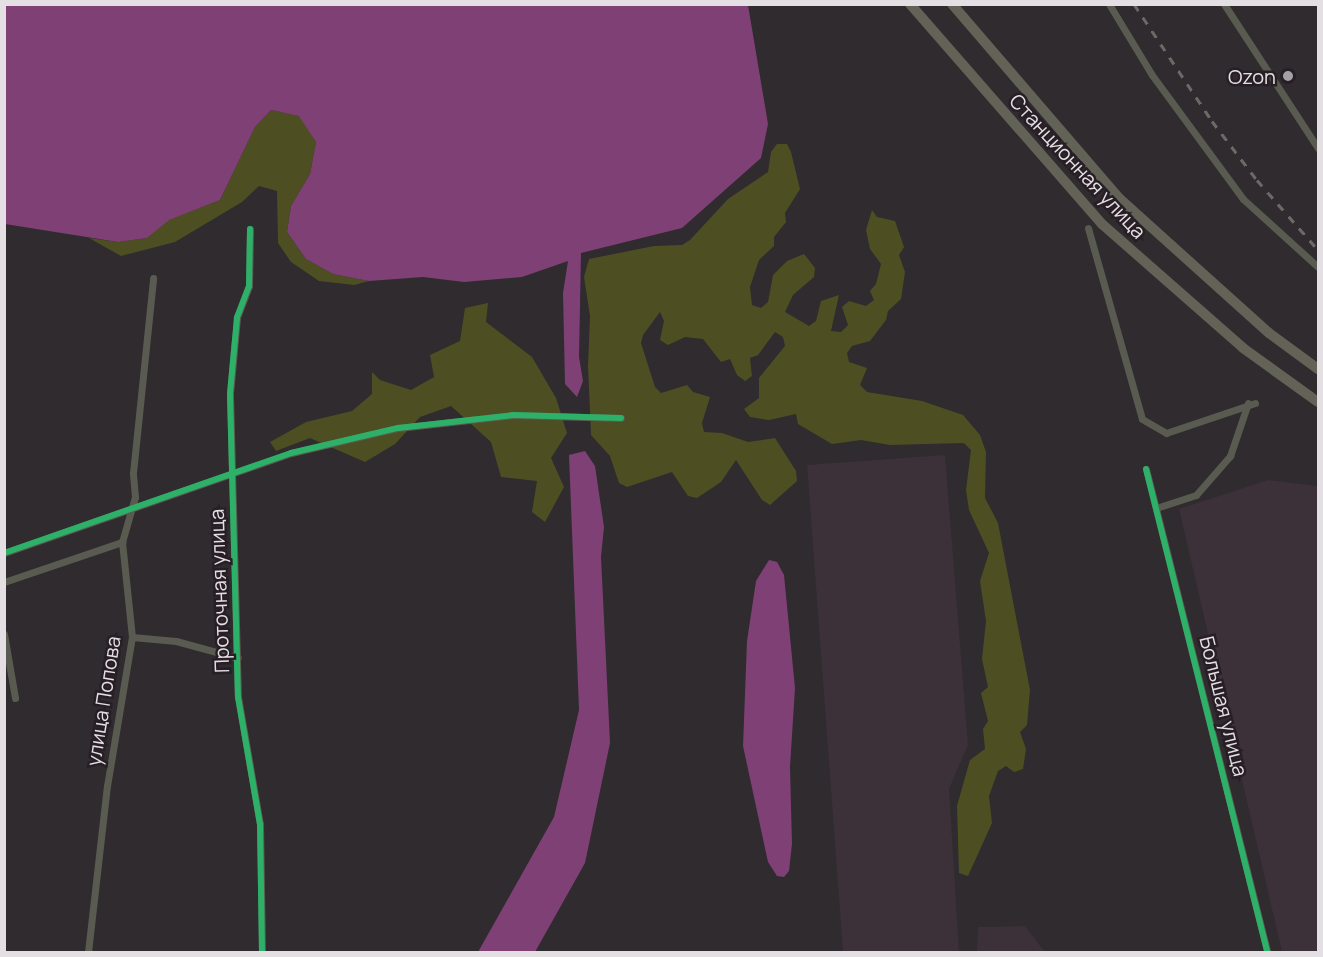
<!DOCTYPE html>
<meta charset="utf-8">
<style>
body{margin:0}
#map{position:relative;width:1323px;height:957px;overflow:hidden;background:#2f2b2e;font-family:Manrope,sans-serif}
div>[style]{position:absolute}
[style*='--x']{left:calc(var(--x)*1px);top:calc(var(--y)*1px);width:calc(var(--w)*1px);rotate:calc(var(--a)*1deg)}
.built>*{inset:0;background:#3c3039}
.forest>*{inset:0;background:#4d4f23}
.water>*{inset:0;background:#7f4076}
.minor>*{height:7px;margin:-3.5px;padding:0 3.5px;transform-origin:3.5px;border-radius:3.5px;background:#5a5b50}
.primary>*{height:10px;margin:-5px;padding:0 5px;transform-origin:5px;border-radius:5px;background:#636257}
.rail>*{height:3px;margin-top:-1.5px;transform-origin:0;background:repeating-linear-gradient(90deg,#6b6a65 0 8px,transparent 0 16px)}
.cycleway>*{height:6px;margin:-3px;padding:0 3px;transform-origin:3px;border-radius:3px;background:#2db169}
.dots>*{width:16px;height:16px;translate:-50% -50%;box-sizing:border-box;border:3px solid #271f25;border-radius:50%}
span{translate:-50% -50%;white-space:nowrap;text-align:center;line-height:1.15;-webkit-text-stroke:5px #271f25;paint-order:stroke}
.poi-label{font-size:20px;color:#e4dfe3}
.right{translate:-100% -50%;text-align:right}
.street-label{font-size:20px;color:#e4dfe3}
.frame{position:absolute;inset:0;border:6px solid #e4dfe3;pointer-events:none}
</style>
<div id="map">
<div class="built">
<div style="clip-path:polygon(945px 455px,968px 745px,949px 789px,959px 952px,843px 952px,807px 465px)"></div>
<div style="clip-path:polygon(1268px 480px,1318px 486px,1318px 952px,1282px 952px,1179px 509px)"></div>
<div style="clip-path:polygon(1025px 926px,1045px 952px,977px 952px,978px 927px)"></div>
</div>
<div class="forest">
<div style="clip-path:polygon(271px 110px,300px 116px,316px 142px,310px 174px,291px 206px,287px 232px,306px 259px,333px 274px,369px 281px,354px 285px,319px 281px,291px 262px,278px 243px,277px 191px,259px 186px,242px 202px,175px 242px,121px 256px,89px 238px,118px 242px,147px 238px,168px 220px,220px 200px,255px 127px)"></div>
<div style="clip-path:polygon(777px 144px,787px 144px,791px 152px,800px 189px,785px 213px,786px 222px,774px 237px,774px 246px,759px 260px,750px 287px,752px 305px,761px 308px,768px 302px,773px 275px,787px 261px,804px 254px,815px 268px,814px 277px,793px 295px,785px 312px,809px 326px,816px 321px,821px 301px,839px 295px,831px 331px,841px 332px,848px 325px,842px 307px,849px 301px,866px 306px,874px 300px,870px 291px,876px 284px,881px 264px,870px 249px,866px 230px,872px 210px,877px 217px,895px 221px,904px 247px,899px 255px,905px 272px,901px 299px,888px 311px,886px 320px,870px 341px,852px 346px,847px 353px,849px 362px,867px 368px,860px 385px,867px 392px,922px 401px,963px 415px,980px 435px,986px 452px,985px 498px,998px 523px,1030px 690px,1027px 725px,1020px 732px,1026px 749px,1023px 769px,1014px 772px,1006px 766px,998px 771px,989px 796px,992px 823px,968px 876px,959px 873px,957px 806px,970px 760px,985px 749px,983px 729px,988px 721px,981px 693px,988px 687px,982px 659px,986px 621px,980px 581px,989px 553px,969px 510px,966px 490px,971px 450px,964px 443px,890px 445px,861px 440px,832px 444px,798px 424px,796px 414px,769px 420px,750px 417px,744px 409px,759px 398px,759px 378px,785px 346px,783px 337px,775px 332px,758px 355px,750px 358px,752px 376px,745px 381px,737px 375px,730px 359px,721px 362px,703px 339px,685px 337px,668px 345px,660px 340px,664px 321px,660px 312px,643px 335px,641px 343px,655px 387px,661px 393px,687px 385px,693px 392px,710px 397px,702px 423px,704px 432px,722px 433px,748px 442px,775px 438px,796px 471px,797px 481px,770px 505px,762px 500px,736px 460px,721px 482px,697px 498px,688px 496px,672px 472px,627px 487px,619px 483px,610px 456px,591px 435px,588px 366px,590px 316px,584px 277px,589px 259px,654px 246px,682px 245px,690px 240px,728px 199px,768px 172px,771px 152px)"></div>
<div style="clip-path:polygon(488px 303px,486px 322px,532px 357px,556px 398px,567px 433px,551px 458px,564px 487px,545px 522px,532px 512px,537px 481px,501px 477px,491px 442px,451px 406px,420px 417px,395px 444px,365px 462px,310px 438px,276px 451px,270px 442px,306px 422px,352px 411px,372px 394px,372px 372px,380px 380px,411px 390px,434px 377px,430px 355px,460px 341px,465px 308px)"></div>
</div>
<div class="water">
<div style="clip-path:polygon(4px 5px,748px 5px,768px 124px,761px 158px,682px 228px,581px 253px,579px 357px,583px 381px,577px 397px,565px 384px,563px 293px,568px 261px,522px 277px,464px 282px,423px 277px,369px 281px,333px 274px,306px 259px,287px 232px,291px 206px,310px 174px,316px 142px,299px 116px,271px 110px,255px 127px,220px 200px,169px 220px,147px 238px,118px 242px,5px 224px)"></div>
<div style="clip-path:polygon(585px 451px,595px 466px,604px 527px,601px 557px,610px 743px,585px 863px,535px 952px,478px 952px,554px 817px,579px 710px,569px 455px)"></div>
<div style="clip-path:polygon(769px 560px,777px 562px,784px 575px,795px 688px,790px 767px,792px 844px,789px 871px,784px 877px,777px 876px,768px 862px,743px 746px,747px 641px,756px 581px)"></div>
</div>
<div class="minor">
<div style="--x:1109;--y:4;--w:83;--a:58.8"></div>
<div style="--x:1152;--y:75;--w:154;--a:53.7"></div>
<div style="--x:1243;--y:199;--w:101;--a:42.2"></div>
<div style="--x:1224;--y:4;--w:172;--a:56.9"></div>
<div style="--x:1088;--y:228;--w:198;--a:74.2"></div>
<div style="--x:1142;--y:419;--w:28;--a:30"></div>
<div style="--x:1166;--y:433;--w:94;--a:-18.6"></div>
<div style="--x:250;--y:229;--w:57;--a:91"></div>
<div style="--x:249;--y:286;--w:34;--a:111"></div>
<div style="--x:237;--y:318;--w:76;--a:95.3"></div>
<div style="--x:230;--y:394;--w:303;--a:88.5"></div>
<div style="--x:238;--y:697;--w:129;--a:80.2"></div>
<div style="--x:260;--y:824;--w:128;--a:89.1"></div>
<div style="--x:1146;--y:469;--w:498;--a:75.9"></div>
<div style="--x:1156;--y:508;--w:42;--a:-18"></div>
<div style="--x:1196;--y:495;--w:52;--a:-48.9"></div>
<div style="--x:1230;--y:456;--w:56;--a:-71.2"></div>
<div style="--x:4;--y:553;--w:304;--a:-19.2"></div>
<div style="--x:291;--y:453;--w:110;--a:-13.2"></div>
<div style="--x:398;--y:428;--w:116;--a:-6.4"></div>
<div style="--x:513;--y:415;--w:108;--a:1.6"></div>
<div style="--x:4;--y:582;--w:125;--a:-18.7"></div>
<div style="--x:4;--y:634;--w:65;--a:80.2"></div>
<div style="--x:132;--y:637;--w:44;--a:5.2"></div>
<div style="--x:176;--y:641;--w:64;--a:15.3"></div>
<div style="--x:88;--y:952;--w:167;--a:-83.5"></div>
<div style="--x:107;--y:786;--w:151;--a:-80.5"></div>
<div style="--x:132;--y:637;--w:96;--a:-96"></div>
<div style="--x:122;--y:542;--w:47;--a:-73.9"></div>
<div style="--x:135;--y:497;--w:24;--a:-95"></div>
<div style="--x:133;--y:473;--w:196;--a:-84.1"></div>
</div>
<div class="primary">
<div style="--x:910;--y:4;--w:292;--a:48.9"></div>
<div style="--x:1102;--y:224;--w:188;--a:41.3"></div>
<div style="--x:1243;--y:348;--w:92;--a:35.8"></div>
<div style="--x:952;--y:4;--w:257;--a:49.3"></div>
<div style="--x:1120;--y:199;--w:200;--a:42"></div>
<div style="--x:1269;--y:333;--w:61;--a:36.3"></div>
</div>
<div class="rail">
<div style="--x:1134;--y:4;--w:141;--a:56.3"></div>
<div style="--x:1212;--y:121;--w:74;--a:52.7"></div>
<div style="--x:1257;--y:180;--w:93;--a:48.9"></div>
</div>
<div class="cycleway">
<div style="--x:250;--y:229;--w:57;--a:91"></div>
<div style="--x:249;--y:286;--w:34;--a:111"></div>
<div style="--x:237;--y:318;--w:76;--a:95.3"></div>
<div style="--x:230;--y:394;--w:303;--a:88.5"></div>
<div style="--x:238;--y:697;--w:129;--a:80.2"></div>
<div style="--x:260;--y:824;--w:128;--a:89.1"></div>
<div style="--x:1146;--y:469;--w:498;--a:75.9"></div>
<div style="--x:4;--y:553;--w:304;--a:-19.2"></div>
<div style="--x:291;--y:453;--w:110;--a:-13.2"></div>
<div style="--x:398;--y:428;--w:116;--a:-6.4"></div>
<div style="--x:513;--y:415;--w:108;--a:1.6"></div>
</div>
<div class="dots">
<div style="left:1288px;top:76px;background:#a5a0a4"></div>
</div>
<div class="poi-label">
<span class="right" style="left:1276px;top:76px">Ozon</span>
</div>
<div class="street-label">
<span style="left:1078px;top:166px;rotate:47deg">Станционная улица</span>
<span style="left:219px;top:591px;rotate:-92deg">Проточная улица</span>
<span style="left:103px;top:701px;rotate:-81deg">улица Попова</span>
<span style="left:1224px;top:706px;rotate:76deg">Большая улица</span>
</div>
<div class="frame"></div>
</div>
